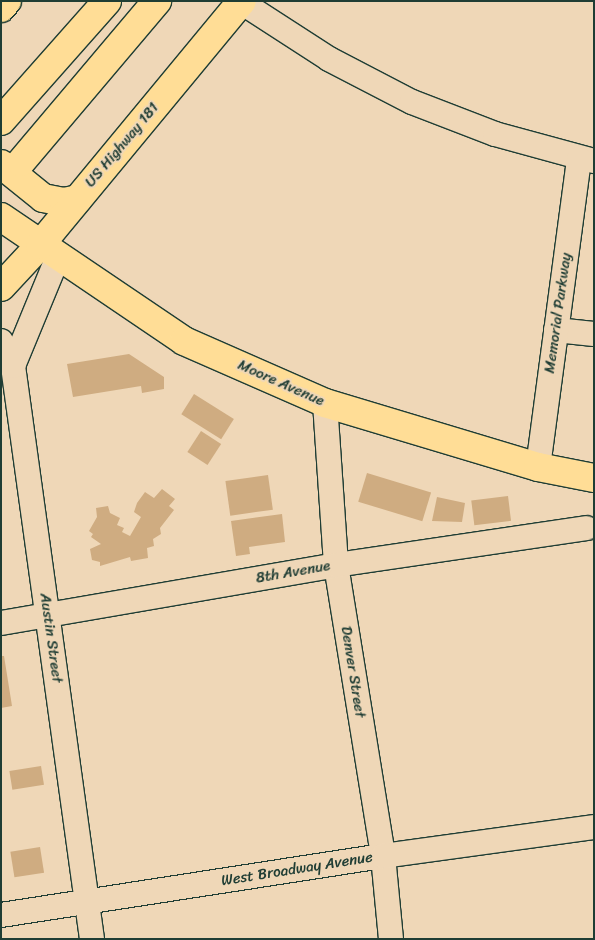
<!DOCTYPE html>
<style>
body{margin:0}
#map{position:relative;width:595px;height:940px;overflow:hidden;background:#efd7b7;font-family:Sriracha,sans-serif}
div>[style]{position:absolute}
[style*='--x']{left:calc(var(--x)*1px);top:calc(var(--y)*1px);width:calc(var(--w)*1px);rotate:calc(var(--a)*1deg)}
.building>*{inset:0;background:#cfac81;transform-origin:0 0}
.roads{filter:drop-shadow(1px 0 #1f3d34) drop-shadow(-1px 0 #1f3d34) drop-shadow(0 1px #1f3d34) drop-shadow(0 -1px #1f3d34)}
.minor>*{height:24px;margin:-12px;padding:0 12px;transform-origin:12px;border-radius:12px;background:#efd7b7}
.major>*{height:28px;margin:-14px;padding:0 14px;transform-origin:14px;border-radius:14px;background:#ffdd96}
.highway>*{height:28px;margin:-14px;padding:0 14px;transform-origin:14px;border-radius:14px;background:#ffdd96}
span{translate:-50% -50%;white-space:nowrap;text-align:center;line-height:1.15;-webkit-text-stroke:4px #efd7b7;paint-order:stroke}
.street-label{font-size:15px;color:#1f3d34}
.frame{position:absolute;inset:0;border:2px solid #1f3d34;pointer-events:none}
</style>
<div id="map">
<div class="building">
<div style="clip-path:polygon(129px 354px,164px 377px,164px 389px,142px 393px,141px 386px,73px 397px,67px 364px)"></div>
<div style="left:194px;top:394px;width:47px;height:24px;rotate:32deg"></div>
<div style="left:201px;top:431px;width:24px;height:25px;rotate:33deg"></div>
<div style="left:367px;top:473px;width:67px;height:30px;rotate:17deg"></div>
<div style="left:268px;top:475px;width:35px;height:43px;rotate:82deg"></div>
<div style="clip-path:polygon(162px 489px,175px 499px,169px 506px,174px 510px,160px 528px,161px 534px,153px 539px,154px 546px,147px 548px,148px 558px,131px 561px,130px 557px,100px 566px,100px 562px,92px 560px,90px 549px,101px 544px,91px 537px,93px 534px,89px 531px,97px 517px,96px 508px,108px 506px,110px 513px,120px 518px,117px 525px,124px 528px,122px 532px,130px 536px,141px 517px,134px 512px,137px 503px,145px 492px,154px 498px)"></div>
<div style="left:508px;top:496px;width:25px;height:37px;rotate:83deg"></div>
<div style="clip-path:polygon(437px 497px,465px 503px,462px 522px,432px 521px)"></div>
<div style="clip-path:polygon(282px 514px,285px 542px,249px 547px,250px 554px,236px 556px,231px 521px)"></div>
<div style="clip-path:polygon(1px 656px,4px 656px,12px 706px,1px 708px)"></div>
<div style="left:41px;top:766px;width:19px;height:32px;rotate:81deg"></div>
<div style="left:40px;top:847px;width:26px;height:30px;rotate:81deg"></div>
</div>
<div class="roads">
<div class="minor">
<div style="--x:241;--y:2;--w:105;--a:32.9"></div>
<div style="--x:329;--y:59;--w:93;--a:27.4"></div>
<div style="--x:412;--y:102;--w:89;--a:21.1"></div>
<div style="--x:495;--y:134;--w:103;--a:15.3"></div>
<div style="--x:556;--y:330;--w:38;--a:6"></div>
<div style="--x:1;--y:341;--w:28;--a:64"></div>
<div style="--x:13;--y:366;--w:578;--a:82.15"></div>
<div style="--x:13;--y:366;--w:118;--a:-67.6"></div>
<div style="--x:325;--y:403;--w:162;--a:86.1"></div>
<div style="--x:336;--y:565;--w:295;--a:80.8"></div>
<div style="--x:383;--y:856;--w:83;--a:84.5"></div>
<div style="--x:538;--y:467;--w:311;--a:-82.4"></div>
<div style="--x:1;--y:623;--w:340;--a:-9.8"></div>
<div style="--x:336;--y:565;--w:253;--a:-8.4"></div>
<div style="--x:1;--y:915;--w:387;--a:-8.8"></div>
<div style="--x:383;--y:856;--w:213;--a:-7.8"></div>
</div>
<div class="major">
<div style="--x:1;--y:8;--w:9;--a:-49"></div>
<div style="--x:1;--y:164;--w:54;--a:39"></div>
<div style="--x:43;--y:198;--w:21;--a:11"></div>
<div style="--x:64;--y:202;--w:14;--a:-12"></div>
<div style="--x:1;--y:217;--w:221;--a:34.1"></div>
<div style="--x:184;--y:341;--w:154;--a:23.7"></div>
<div style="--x:325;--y:403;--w:222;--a:16.7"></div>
<div style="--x:538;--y:467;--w:57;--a:11.1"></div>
<div style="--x:1;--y:287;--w:57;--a:-47.1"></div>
<div style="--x:40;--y:245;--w:315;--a:-50.4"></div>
</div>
<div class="highway">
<div style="--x:241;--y:2;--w:1;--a:-45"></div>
<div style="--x:1;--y:121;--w:160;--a:-48.5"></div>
<div style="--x:21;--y:162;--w:211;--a:-49.8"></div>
</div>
</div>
<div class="street-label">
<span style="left:122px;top:145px;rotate:-50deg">US Highway 181</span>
<span style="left:558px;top:313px;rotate:-82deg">Memorial Parkway</span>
<span style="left:281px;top:383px;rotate:24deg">Moore Avenue</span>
<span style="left:293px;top:572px;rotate:-10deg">8th Avenue</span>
<span style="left:51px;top:638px;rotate:82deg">Austin Street</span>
<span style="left:353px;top:672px;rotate:81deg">Denver Street</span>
<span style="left:297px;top:869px;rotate:-9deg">West Broadway Avenue</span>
</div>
<div class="frame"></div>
</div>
